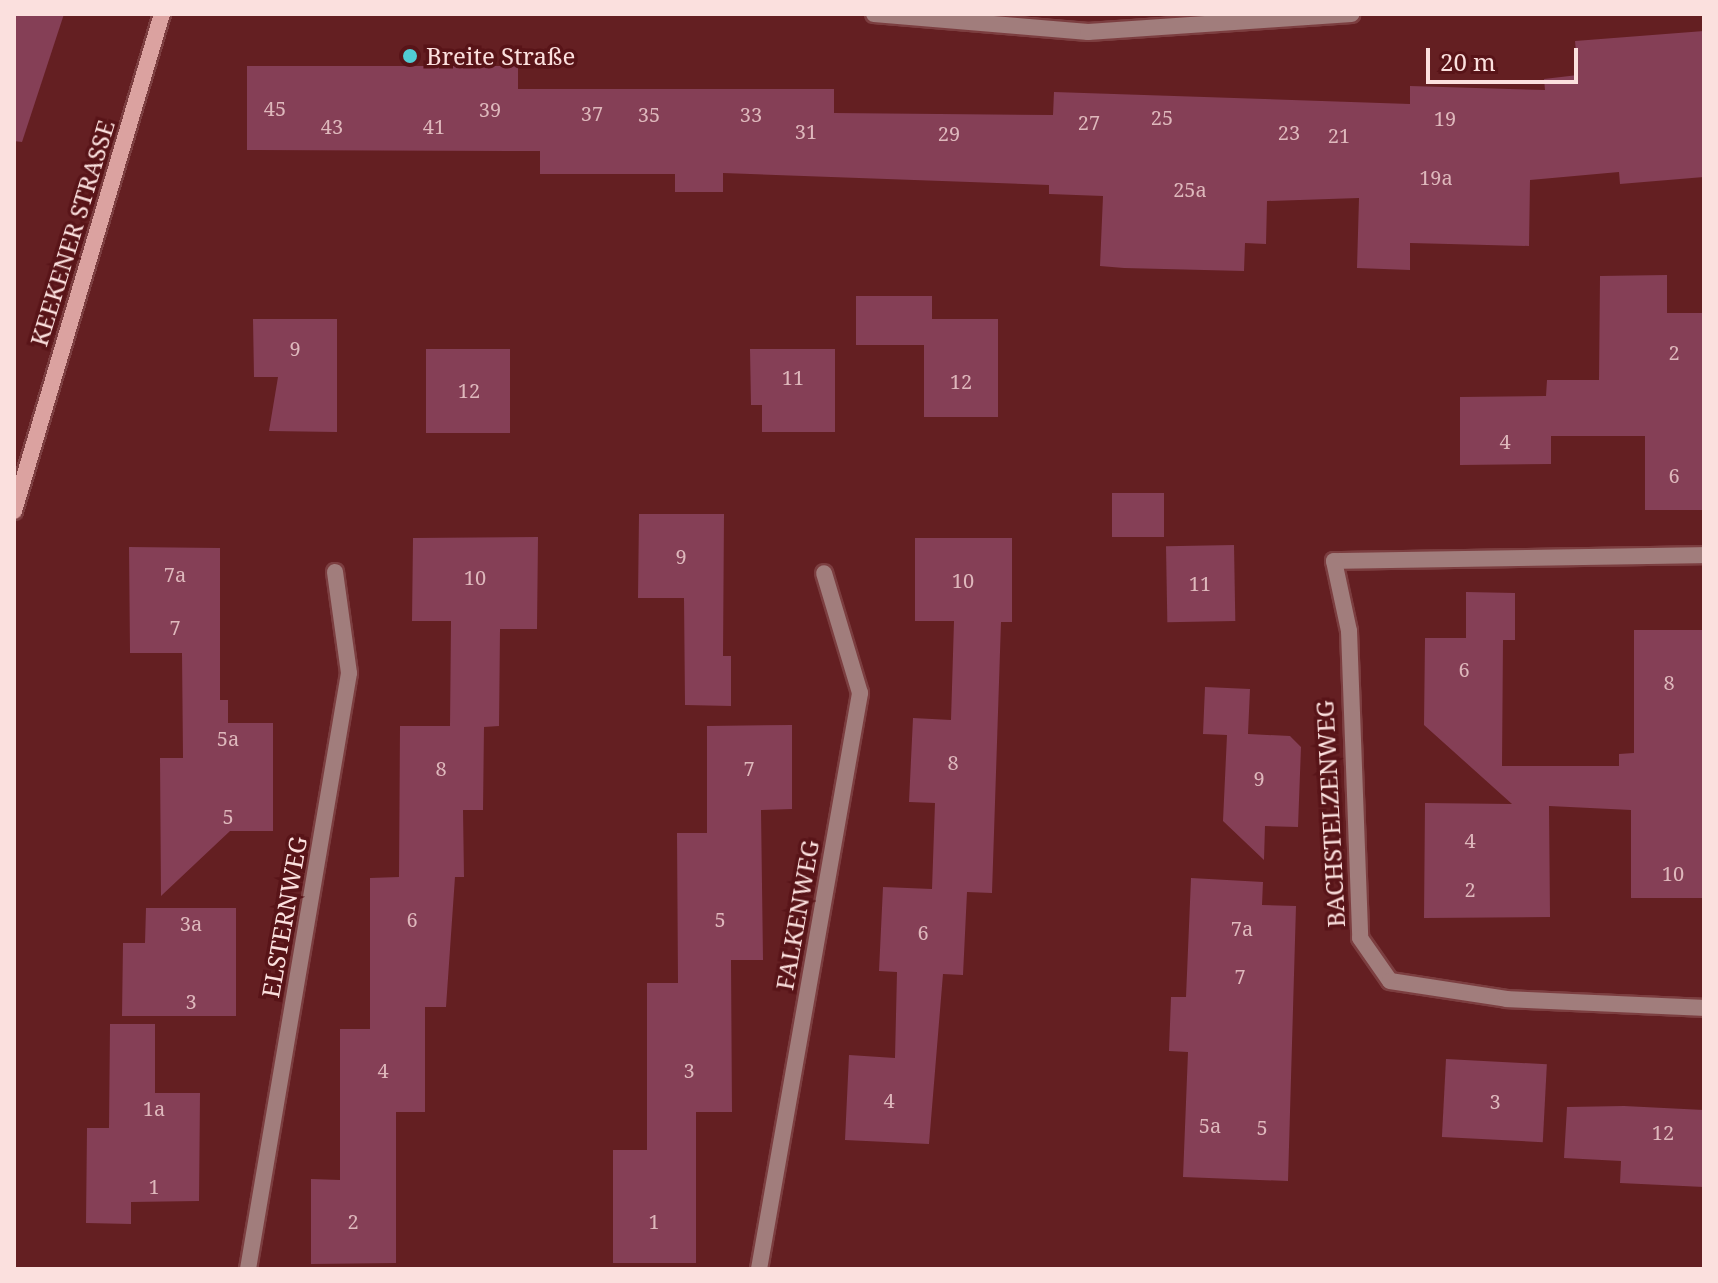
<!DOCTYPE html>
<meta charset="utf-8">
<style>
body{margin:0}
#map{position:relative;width:1718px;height:1283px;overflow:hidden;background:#641f22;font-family:"Noto Serif",serif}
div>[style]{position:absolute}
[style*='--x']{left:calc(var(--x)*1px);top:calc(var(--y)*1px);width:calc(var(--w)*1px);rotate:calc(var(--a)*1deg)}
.building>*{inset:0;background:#853f56;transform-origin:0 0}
.roads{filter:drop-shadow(2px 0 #7c3e40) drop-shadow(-2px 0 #7c3e40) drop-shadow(0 2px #7c3e40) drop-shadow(0 -2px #7c3e40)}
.lane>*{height:16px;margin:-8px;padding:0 8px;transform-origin:8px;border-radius:8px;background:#a17d7c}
.street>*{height:16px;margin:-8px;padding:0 8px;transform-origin:8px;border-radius:8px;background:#a17d7c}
.secondary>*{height:16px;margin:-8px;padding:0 8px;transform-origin:8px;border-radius:8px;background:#dba2a0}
.dots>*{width:22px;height:22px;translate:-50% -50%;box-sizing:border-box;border:4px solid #581418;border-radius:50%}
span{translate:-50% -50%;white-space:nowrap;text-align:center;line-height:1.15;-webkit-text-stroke:7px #581418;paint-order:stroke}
.number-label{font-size:20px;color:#deb8bc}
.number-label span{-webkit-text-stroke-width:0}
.poi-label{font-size:24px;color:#fbe0de}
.left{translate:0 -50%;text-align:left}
.street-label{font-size:24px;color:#fbe0de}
.frame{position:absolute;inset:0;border:16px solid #fbe0de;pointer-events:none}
.scale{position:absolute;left:1426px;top:48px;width:152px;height:36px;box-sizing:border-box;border:4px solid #fbe0de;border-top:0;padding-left:10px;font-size:24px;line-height:28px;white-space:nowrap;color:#fbe0de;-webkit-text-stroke:6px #581418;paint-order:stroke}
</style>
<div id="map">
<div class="building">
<div style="clip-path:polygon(14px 14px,64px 14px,22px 142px,14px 141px)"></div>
<div style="clip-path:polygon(1704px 31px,1704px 177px,1620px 184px,1619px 172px,1530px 180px,1529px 246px,1410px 243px,1410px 270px,1357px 268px,1359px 198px,1267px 201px,1266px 244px,1245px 243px,1244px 271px,1124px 268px,1100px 266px,1103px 196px,1049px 194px,1049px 185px,723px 173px,723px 192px,675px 192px,675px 174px,540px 174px,540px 151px,247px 150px,247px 66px,518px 66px,518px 89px,834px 89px,834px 113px,1053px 115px,1054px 92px,1410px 104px,1410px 86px,1545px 90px,1544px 79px,1578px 75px,1575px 41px)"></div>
<div style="clip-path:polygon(1667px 275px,1667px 313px,1704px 313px,1704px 510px,1645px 510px,1645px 436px,1551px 436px,1551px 464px,1460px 465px,1460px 397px,1546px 396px,1547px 380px,1599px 380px,1600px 276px)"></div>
<div style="clip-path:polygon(856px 296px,932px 296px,932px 319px,998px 319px,998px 417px,924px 417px,924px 345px,856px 345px)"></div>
<div style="clip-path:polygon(253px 319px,337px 319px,337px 432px,269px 431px,278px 377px,254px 377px)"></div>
<div style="left:426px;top:349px;width:84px;height:84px"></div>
<div style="clip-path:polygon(750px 349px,835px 349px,835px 432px,762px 432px,762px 405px,751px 405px)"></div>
<div style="left:1112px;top:493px;width:52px;height:44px"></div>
<div style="clip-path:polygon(639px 514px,724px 514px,723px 656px,731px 656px,731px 706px,685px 705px,684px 598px,638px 598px)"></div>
<div style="clip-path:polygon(538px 537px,537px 629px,500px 629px,499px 726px,484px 727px,483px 810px,463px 810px,464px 877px,455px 877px,446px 1007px,425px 1007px,425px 1112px,396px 1112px,396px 1263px,311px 1264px,311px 1179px,340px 1180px,340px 1029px,370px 1029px,370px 878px,399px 877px,400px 726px,450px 726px,451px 621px,412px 621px,413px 538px)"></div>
<div style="clip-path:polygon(915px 538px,1012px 538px,1012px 622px,1001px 622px,992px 893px,967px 892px,963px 975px,943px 974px,929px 1144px,845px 1140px,849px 1055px,895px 1058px,897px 972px,879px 971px,883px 887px,932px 889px,935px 803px,909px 802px,913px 718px,951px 720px,954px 621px,915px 621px)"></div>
<div style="left:1234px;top:545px;width:76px;height:68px;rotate:89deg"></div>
<div style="clip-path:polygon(129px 547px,220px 548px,220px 700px,228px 700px,228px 723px,273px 723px,273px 831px,230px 831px,161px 896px,160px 758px,183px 758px,182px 653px,130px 653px)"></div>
<div style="clip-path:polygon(1466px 592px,1515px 593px,1515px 640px,1503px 640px,1502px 766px,1619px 766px,1619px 754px,1634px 753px,1634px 630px,1704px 630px,1704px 898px,1631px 898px,1631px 810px,1549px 806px,1550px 917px,1424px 918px,1425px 803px,1512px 804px,1424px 725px,1425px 638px,1466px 638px)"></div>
<div style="clip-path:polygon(1205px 687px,1250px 689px,1248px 734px,1290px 736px,1301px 747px,1298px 827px,1265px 826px,1264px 860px,1223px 821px,1227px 735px,1203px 734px)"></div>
<div style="clip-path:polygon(792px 725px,792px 809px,761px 810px,763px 960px,731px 960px,732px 1112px,696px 1112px,696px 1263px,613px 1263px,613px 1150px,647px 1150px,647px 983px,678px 983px,677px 833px,707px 833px,707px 726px)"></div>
<div style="clip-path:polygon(1191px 878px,1263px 882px,1262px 905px,1296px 906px,1288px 1181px,1183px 1177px,1188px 1052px,1169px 1051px,1171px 997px,1186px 997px)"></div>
<div style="clip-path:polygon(146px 908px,236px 908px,236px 1016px,122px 1016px,123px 943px,145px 943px)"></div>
<div style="clip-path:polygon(110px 1024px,155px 1024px,155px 1093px,200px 1093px,199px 1201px,131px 1202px,131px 1224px,86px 1223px,87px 1128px,109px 1128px)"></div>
<div style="left:1446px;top:1059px;width:101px;height:78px;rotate:3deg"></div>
<div style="clip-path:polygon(1624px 1106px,1704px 1110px,1704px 1187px,1620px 1183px,1621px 1161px,1564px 1158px,1567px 1107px)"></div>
</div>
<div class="roads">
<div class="lane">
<div style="--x:1334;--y:561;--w:370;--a:-0.9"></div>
</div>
<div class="street">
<div style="--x:874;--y:14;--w:215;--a:4.8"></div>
<div style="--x:1088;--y:32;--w:264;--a:-3.9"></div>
<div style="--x:1334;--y:561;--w:72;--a:77.9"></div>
<div style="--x:1349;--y:631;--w:307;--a:87.9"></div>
<div style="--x:1360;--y:938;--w:52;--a:55.1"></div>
<div style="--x:1390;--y:981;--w:118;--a:8.7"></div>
<div style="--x:1507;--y:999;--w:197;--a:2.6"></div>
<div style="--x:248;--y:1269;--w:604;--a:-80.38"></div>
<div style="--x:349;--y:673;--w:102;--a:-97.9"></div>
<div style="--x:759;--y:1269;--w:585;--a:-80.05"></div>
<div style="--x:860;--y:693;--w:125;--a:-106.7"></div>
</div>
<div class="secondary">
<div style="--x:14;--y:511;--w:519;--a:-73.42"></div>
</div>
</div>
<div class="dots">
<div style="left:410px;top:56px;background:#51ccd4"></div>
</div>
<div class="number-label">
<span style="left:275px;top:108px">45</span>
<span style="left:490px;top:109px">39</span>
<span style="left:592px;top:113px">37</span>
<span style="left:649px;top:114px">35</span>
<span style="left:751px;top:114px">33</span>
<span style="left:1162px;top:117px">25</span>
<span style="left:1445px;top:118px">19</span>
<span style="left:1089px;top:122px">27</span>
<span style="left:332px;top:126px">43</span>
<span style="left:434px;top:126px">41</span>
<span style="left:806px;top:131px">31</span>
<span style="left:1289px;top:132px">23</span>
<span style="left:949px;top:133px">29</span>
<span style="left:1339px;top:135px">21</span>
<span style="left:1436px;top:177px">19a</span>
<span style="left:1190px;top:189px">25a</span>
<span style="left:295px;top:348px">9</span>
<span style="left:1674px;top:352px">2</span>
<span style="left:793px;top:377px">11</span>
<span style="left:961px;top:381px">12</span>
<span style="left:469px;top:390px">12</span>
<span style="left:1505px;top:441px">4</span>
<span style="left:1674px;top:475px">6</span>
<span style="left:681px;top:556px">9</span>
<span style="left:175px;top:574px">7a</span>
<span style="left:475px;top:577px">10</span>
<span style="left:963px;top:580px">10</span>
<span style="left:1200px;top:583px">11</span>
<span style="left:175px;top:627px">7</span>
<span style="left:1464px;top:669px">6</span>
<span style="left:1669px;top:682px">8</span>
<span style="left:228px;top:738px">5a</span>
<span style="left:953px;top:762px">8</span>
<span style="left:441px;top:768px">8</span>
<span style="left:749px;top:768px">7</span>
<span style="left:1259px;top:778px">9</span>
<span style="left:228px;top:816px">5</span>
<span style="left:1470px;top:840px">4</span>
<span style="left:1673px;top:873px">10</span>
<span style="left:1470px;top:889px">2</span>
<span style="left:412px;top:919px">6</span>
<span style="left:720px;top:919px">5</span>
<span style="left:191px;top:923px">3a</span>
<span style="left:1242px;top:928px">7a</span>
<span style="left:923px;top:932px">6</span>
<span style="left:1240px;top:976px">7</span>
<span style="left:191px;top:1001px">3</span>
<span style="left:383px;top:1070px">4</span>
<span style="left:689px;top:1070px">3</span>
<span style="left:889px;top:1100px">4</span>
<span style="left:1495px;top:1101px">3</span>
<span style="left:154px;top:1108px">1a</span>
<span style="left:1210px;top:1125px">5a</span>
<span style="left:1262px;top:1127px">5</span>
<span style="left:1663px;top:1132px">12</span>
<span style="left:154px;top:1186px">1</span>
<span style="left:353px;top:1221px">2</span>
<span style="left:654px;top:1221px">1</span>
</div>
<div class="poi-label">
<span class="left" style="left:426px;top:56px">Breite Straße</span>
</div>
<div class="street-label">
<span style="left:72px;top:233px;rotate:-73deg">KEEKENER STRASSE</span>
<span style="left:1330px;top:814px;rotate:-93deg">BACHSTELZENWEG</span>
<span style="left:797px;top:915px;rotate:-80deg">FALKENWEG</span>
<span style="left:284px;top:917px;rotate:-80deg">ELSTERNWEG</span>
</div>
<div class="frame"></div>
<div class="scale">20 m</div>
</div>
